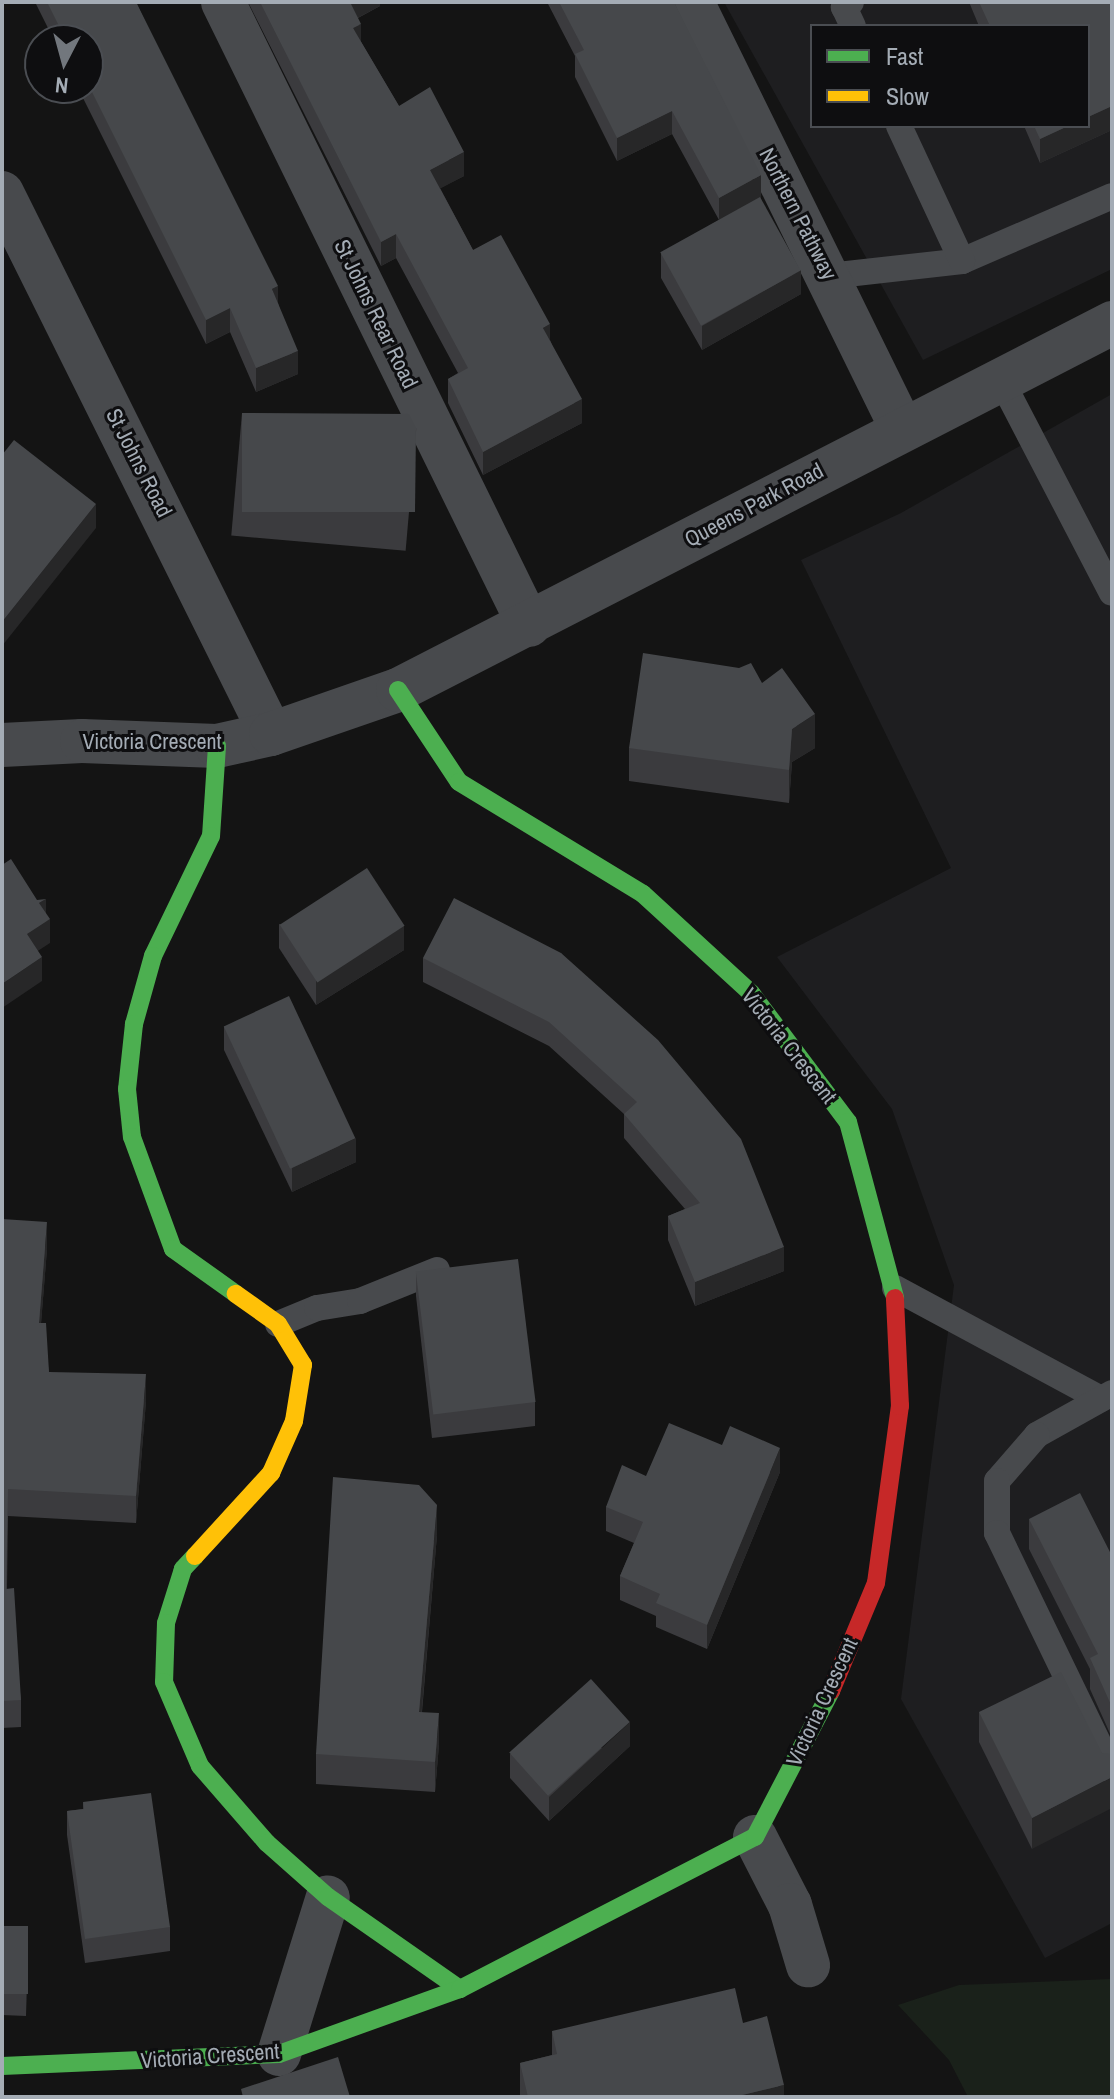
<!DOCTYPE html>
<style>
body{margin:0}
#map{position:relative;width:1114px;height:2099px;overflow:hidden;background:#141414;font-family:"Archivo Narrow",sans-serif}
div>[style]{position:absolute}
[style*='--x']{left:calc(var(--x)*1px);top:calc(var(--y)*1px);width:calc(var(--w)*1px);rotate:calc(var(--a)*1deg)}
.built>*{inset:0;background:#1e1e20}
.green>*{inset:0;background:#1a211a}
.lane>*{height:26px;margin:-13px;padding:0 13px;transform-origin:13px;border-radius:13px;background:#484a4d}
.street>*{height:44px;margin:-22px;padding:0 22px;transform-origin:22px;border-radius:22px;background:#484a4d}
.fast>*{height:18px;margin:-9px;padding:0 9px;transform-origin:9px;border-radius:9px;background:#4caf50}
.slow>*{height:18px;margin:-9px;padding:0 9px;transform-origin:9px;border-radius:9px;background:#ffc107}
.jam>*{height:18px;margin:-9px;padding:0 9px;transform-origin:9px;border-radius:9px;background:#c62828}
.wall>*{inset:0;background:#3b3b3e;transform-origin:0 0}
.shaded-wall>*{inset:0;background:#272728}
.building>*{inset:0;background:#46484b;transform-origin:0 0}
span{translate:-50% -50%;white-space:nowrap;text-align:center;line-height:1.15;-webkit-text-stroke:6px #0e0e10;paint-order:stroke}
.street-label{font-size:22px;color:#a4acb5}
.frame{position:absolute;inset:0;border:4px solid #a4acb5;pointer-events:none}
.legend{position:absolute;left:810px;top:24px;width:280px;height:104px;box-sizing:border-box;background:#0e0e10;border:2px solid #4a4d52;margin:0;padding:10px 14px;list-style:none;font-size:24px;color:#a4acb5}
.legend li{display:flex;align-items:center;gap:16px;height:40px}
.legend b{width:40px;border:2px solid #4a4d52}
.north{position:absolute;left:24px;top:24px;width:80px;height:80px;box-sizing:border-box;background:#0e0e10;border:2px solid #4a4d52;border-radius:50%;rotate:186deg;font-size:22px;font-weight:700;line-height:32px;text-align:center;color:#a4acb5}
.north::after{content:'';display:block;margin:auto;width:28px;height:36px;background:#72777d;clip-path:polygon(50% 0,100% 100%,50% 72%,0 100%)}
</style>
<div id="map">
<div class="built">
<div style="clip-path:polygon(evenodd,724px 2px,1112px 2px,1112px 269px,923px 360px,724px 2px,812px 26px,1088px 26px,1088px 126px,812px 126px,812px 26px)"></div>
<div style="clip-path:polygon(1112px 394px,1112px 1923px,1045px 1958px,901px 1699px,954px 1285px,892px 1109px,777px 957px,951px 868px,801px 560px,901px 513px)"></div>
</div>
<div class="green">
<div style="clip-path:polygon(1112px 1979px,1112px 2097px,968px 2097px,949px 2060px,898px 2005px,959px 1985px)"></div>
</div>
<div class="lane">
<div style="--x:851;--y:2;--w:9;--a:144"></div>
<div style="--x:844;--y:7;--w:21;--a:65"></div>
<div style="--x:962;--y:261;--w:163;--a:-23.4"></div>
<div style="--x:829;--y:276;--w:134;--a:-6.4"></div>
<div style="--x:962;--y:261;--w:149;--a:-115"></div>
<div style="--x:1000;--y:378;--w:242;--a:62.5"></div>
<div style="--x:895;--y:1288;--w:234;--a:28.3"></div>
<div style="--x:278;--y:1324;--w:42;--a:-22.3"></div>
<div style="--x:317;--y:1308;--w:44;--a:-9.2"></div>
<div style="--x:360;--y:1301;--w:83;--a:-21.9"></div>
<div style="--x:1112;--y:1393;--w:86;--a:150.8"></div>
<div style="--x:1037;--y:1435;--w:61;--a:131"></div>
<div style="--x:997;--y:1481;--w:52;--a:90"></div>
<div style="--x:997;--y:1533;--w:264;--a:64.2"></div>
</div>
<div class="street">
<div style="--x:223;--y:2;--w:694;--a:63.84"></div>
<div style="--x:692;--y:2;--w:475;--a:63.8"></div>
<div style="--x:2;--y:193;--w:604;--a:63.56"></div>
<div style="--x:2;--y:745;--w:80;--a:-2.9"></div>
<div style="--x:82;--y:741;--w:135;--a:2.1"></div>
<div style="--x:217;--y:746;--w:55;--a:-12.5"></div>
<div style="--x:271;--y:734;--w:134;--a:-19.1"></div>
<div style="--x:398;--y:690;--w:803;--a:-27.2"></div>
<div style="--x:755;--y:1837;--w:76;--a:62.8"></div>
<div style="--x:790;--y:1905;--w:63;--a:73.3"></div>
<div style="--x:279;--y:2054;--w:164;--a:-72.7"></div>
</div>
<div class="fast">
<div style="--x:398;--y:690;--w:110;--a:56.5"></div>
<div style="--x:459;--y:782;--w:215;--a:31.3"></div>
<div style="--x:643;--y:894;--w:147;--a:42.5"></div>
<div style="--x:751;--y:993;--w:161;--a:53.1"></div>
<div style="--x:848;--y:1122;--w:182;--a:75"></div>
<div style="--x:217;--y:746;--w:90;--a:93.8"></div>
<div style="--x:211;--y:836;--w:133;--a:115.8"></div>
<div style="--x:153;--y:956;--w:71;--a:105.6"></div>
<div style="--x:134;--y:1024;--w:65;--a:96.1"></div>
<div style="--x:127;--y:1089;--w:48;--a:84.1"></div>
<div style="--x:132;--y:1137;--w:119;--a:69.9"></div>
<div style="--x:173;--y:1249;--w:77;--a:35.5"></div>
<div style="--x:195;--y:1556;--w:18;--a:133"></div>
<div style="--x:183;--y:1569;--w:57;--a:107.5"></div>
<div style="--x:166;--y:1623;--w:59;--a:91.9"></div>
<div style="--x:164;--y:1682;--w:91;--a:66.8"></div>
<div style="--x:200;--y:1766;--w:102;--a:49"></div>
<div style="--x:267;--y:1843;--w:81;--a:41.5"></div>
<div style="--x:328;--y:1897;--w:161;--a:34.9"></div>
<div style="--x:2;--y:2066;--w:277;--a:-2.5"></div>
<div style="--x:279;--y:2054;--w:192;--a:-19.8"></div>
<div style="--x:460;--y:1989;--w:332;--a:-27.3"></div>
<div style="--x:755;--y:1837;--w:165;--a:-62.5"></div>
</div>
<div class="slow">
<div style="--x:195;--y:1556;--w:113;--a:-47.5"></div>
<div style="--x:271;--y:1473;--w:57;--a:-66.1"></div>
<div style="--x:294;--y:1421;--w:57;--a:-80.9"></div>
<div style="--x:303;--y:1365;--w:48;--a:-121.4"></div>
<div style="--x:278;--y:1324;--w:52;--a:-144.5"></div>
</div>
<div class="jam">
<div style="--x:831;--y:1691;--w:117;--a:-67.4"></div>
<div style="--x:876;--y:1583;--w:179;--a:-82.3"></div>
<div style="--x:900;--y:1406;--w:108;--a:-92.7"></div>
</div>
<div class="wall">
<div style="clip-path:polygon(35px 2px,136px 2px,278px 303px,298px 374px,256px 392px,230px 332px,206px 344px,78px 88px,88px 88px,88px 40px,54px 40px)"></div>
<div style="clip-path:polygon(248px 2px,380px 2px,380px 6px,358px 18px,361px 42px,399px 106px,464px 176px,440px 188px,473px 250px,550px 340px,582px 423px,483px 475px,448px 403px,448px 379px,458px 373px,396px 258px,381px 266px)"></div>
<div style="clip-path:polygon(547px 2px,674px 2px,761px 199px,801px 294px,702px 350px,661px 278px,661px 254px,719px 220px,672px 134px,617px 161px,575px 77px,575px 56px)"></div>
<div style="clip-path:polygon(969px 2px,1112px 2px,1112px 130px,1040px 163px,1024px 126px,1088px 126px,1088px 26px,979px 26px)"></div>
<div style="left:242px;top:413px;width:175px;height:123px;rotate:5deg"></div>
<div style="clip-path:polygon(762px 683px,815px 748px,792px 762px,789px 803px,629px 781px,629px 748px)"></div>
<div style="clip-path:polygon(279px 924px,404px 950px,316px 1005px,279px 948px)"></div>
<div style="clip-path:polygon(561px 953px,784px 1271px,695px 1306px,668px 1240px,668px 1216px,685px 1209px,624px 1138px,624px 1114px,549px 1046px,423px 982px,423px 958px)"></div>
<div style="clip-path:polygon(224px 1026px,356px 1162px,292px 1192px,224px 1050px)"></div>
<div style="clip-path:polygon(2px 1219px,47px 1249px,41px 1323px,49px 1372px,146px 1401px,136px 1523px,8px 1516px,7px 1589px,21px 1700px,21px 1727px,2px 1728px)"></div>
<div style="clip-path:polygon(416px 1272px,535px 1402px,535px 1426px,432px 1438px,416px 1296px)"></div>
<div style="clip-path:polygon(780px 1472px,707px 1649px,656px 1627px,656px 1616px,620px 1600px,620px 1576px,634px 1543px,606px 1531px,606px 1507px,646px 1476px)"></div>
<div style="clip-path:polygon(1029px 1519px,1112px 1556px,1112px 1738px,1090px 1689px,1090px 1669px,1029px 1549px)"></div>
<div style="clip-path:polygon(437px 1535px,422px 1712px,439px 1744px,435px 1792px,316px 1784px,316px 1754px)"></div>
<div style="clip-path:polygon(979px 1712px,1102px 1753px,1032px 1849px,979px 1742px)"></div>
<div style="clip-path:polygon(630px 1746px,549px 1821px,510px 1778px,510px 1754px)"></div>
<div style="clip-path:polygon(83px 1802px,170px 1927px,170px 1951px,85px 1963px,67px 1835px,67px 1811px,83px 1809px)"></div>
<div style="clip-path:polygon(2px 1926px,28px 1948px,26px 2016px,2px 2015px)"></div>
<div style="clip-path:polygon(743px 2023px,784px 2097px,520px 2097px,520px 2063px,552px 2055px,552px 2031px)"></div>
</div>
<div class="shaded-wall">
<div style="clip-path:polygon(348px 2px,380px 2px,380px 6px,348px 23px)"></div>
<div style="clip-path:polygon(361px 24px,361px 47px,353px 28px)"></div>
<div style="clip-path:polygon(1112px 106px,1112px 130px,1040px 163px,1040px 139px,1068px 126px,1088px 126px,1088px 117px)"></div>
<div style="clip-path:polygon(672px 111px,672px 134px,617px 161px,617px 138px)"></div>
<div style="clip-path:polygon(464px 152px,464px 176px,430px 194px,430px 170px)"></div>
<div style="clip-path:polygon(761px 175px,761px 198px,719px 221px,719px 198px)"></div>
<div style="clip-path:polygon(396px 234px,396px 258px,381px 266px,381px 242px)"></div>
<div style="clip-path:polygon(801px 270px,801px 294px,702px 350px,702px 326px)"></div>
<div style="clip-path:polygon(278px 286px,278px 309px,272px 289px)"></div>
<div style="clip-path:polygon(230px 308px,230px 332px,206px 344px,206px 320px)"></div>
<div style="clip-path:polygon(550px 324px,550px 348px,543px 328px)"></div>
<div style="clip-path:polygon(298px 351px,298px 374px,256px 392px,256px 368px)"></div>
<div style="clip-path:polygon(582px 399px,582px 423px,483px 475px,483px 452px)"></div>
<div style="clip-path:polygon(96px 504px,96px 528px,2px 646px,2px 622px)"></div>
<div style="clip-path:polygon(815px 714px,815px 748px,792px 762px,789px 803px,789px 770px,792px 729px)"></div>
<div style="clip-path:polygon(46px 899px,46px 921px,50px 919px,50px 943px,27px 958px,27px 934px,39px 903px)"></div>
<div style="clip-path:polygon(404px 926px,404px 950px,316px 1005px,316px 981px)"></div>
<div style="clip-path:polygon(42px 957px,42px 981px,2px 1008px,2px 984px)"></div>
<div style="clip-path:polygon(356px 1138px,356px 1162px,292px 1192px,292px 1168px)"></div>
<div style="clip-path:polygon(47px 1222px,47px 1249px,39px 1349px,39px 1323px)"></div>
<div style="clip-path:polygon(784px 1247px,784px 1271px,695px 1306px,695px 1282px)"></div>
<div style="clip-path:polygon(146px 1374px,146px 1401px,136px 1523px,136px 1496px)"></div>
<div style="clip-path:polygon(780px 1448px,780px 1472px,707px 1649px,707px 1625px)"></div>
<div style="clip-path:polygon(437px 1505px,437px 1535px,419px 1742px,419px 1712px)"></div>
<div style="clip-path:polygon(439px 1713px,439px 1744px,435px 1792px,435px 1762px)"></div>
<div style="clip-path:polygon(630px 1722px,630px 1746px,549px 1821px,549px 1797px)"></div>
<div style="clip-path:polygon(1112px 1777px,1112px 1808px,1032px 1849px,1032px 1818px)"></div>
<div style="clip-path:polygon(784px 2085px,784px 2097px,734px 2097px)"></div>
</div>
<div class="building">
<div style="clip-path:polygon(47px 2px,136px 2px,278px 286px,272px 289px,298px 351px,256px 368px,230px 308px,206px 320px,88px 84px,88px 40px,66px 40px)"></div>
<div style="clip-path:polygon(260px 2px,350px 2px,361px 24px,353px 28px,399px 106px,430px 87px,464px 152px,430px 170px,473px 250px,501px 235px,550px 324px,543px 328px,582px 399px,483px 452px,448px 379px,468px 368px,396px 234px,381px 242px)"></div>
<div style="clip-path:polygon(559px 2px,674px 2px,761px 175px,719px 198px,672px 111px,617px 138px,575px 54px,584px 50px)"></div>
<div style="clip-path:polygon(979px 2px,1112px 2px,1112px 106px,1088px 117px,1088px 26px,990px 26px)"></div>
<div style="clip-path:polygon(1034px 126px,1068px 126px,1040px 139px)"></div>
<div style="left:760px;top:197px;width:84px;height:114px;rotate:61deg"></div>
<div style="clip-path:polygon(242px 413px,409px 414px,416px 428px,415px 512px,242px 512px)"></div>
<div style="clip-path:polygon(14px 440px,96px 504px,2px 622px,2px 455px)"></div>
<div style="clip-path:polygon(643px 653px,739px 668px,751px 663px,762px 683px,782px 668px,815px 714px,792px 729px,789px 770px,629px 748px)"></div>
<div style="clip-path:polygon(11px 859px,37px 900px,46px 899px,39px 903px,50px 919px,27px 934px,42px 957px,2px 984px,2px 865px)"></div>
<div style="left:367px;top:868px;width:69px;height:104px;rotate:57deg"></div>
<div style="clip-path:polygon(454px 898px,561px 953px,658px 1040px,741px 1139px,784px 1247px,695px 1282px,668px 1216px,700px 1203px,624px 1114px,637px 1102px,549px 1022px,423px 958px)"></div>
<div style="left:289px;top:996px;width:157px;height:72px;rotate:65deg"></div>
<div style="clip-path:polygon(2px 1219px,47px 1222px,39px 1323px,46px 1323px,49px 1372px,146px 1374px,136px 1496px,8px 1489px,6px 1589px,14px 1588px,21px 1700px,2px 1701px)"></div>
<div style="left:518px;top:1259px;width:144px;height:103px;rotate:83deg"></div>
<div style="clip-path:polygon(669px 1423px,722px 1445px,730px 1426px,780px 1448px,707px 1625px,656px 1603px,660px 1594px,620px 1576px,643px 1522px,606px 1507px,622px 1465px,646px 1476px)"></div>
<div style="clip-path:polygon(333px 1477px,419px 1485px,437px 1505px,419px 1712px,439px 1713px,435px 1762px,316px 1754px)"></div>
<div style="clip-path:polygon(1080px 1493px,1112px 1556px,1112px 1707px,1090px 1658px,1098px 1654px,1029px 1519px)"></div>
<div style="clip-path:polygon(1061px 1672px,1102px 1753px,1112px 1754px,1112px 1777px,1032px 1818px,979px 1712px)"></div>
<div style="left:591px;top:1679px;width:58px;height:110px;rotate:48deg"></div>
<div style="clip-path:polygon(151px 1793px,170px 1927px,85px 1939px,67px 1811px,84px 1809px,83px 1802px)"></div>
<div style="left:2px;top:1926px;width:26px;height:68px"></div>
<div style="clip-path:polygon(735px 1988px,743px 2023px,767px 2016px,784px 2085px,734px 2097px,528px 2097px,520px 2063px,557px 2054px,552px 2031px)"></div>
<div style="clip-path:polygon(338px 2057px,350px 2097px,243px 2097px,241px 2089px)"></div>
</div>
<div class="street-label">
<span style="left:798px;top:214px;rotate:63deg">Northern Pathway</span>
<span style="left:376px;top:314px;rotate:64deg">St Johns Rear Road</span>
<span style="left:139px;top:463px;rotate:63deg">St Johns Road</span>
<span style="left:754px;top:505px;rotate:-28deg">Queens Park Road</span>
<span style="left:152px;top:742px">Victoria Crescent</span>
<span style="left:789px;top:1046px;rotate:52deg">Victoria Crescent</span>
<span style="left:822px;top:1702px;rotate:-65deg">Victoria Crescent</span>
<span style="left:210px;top:2056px;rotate:-4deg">Victoria Crescent</span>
</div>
<div class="frame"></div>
<ul class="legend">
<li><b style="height:10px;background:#4caf50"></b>Fast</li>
<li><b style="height:10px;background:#ffc107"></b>Slow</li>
</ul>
<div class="north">N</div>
</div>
